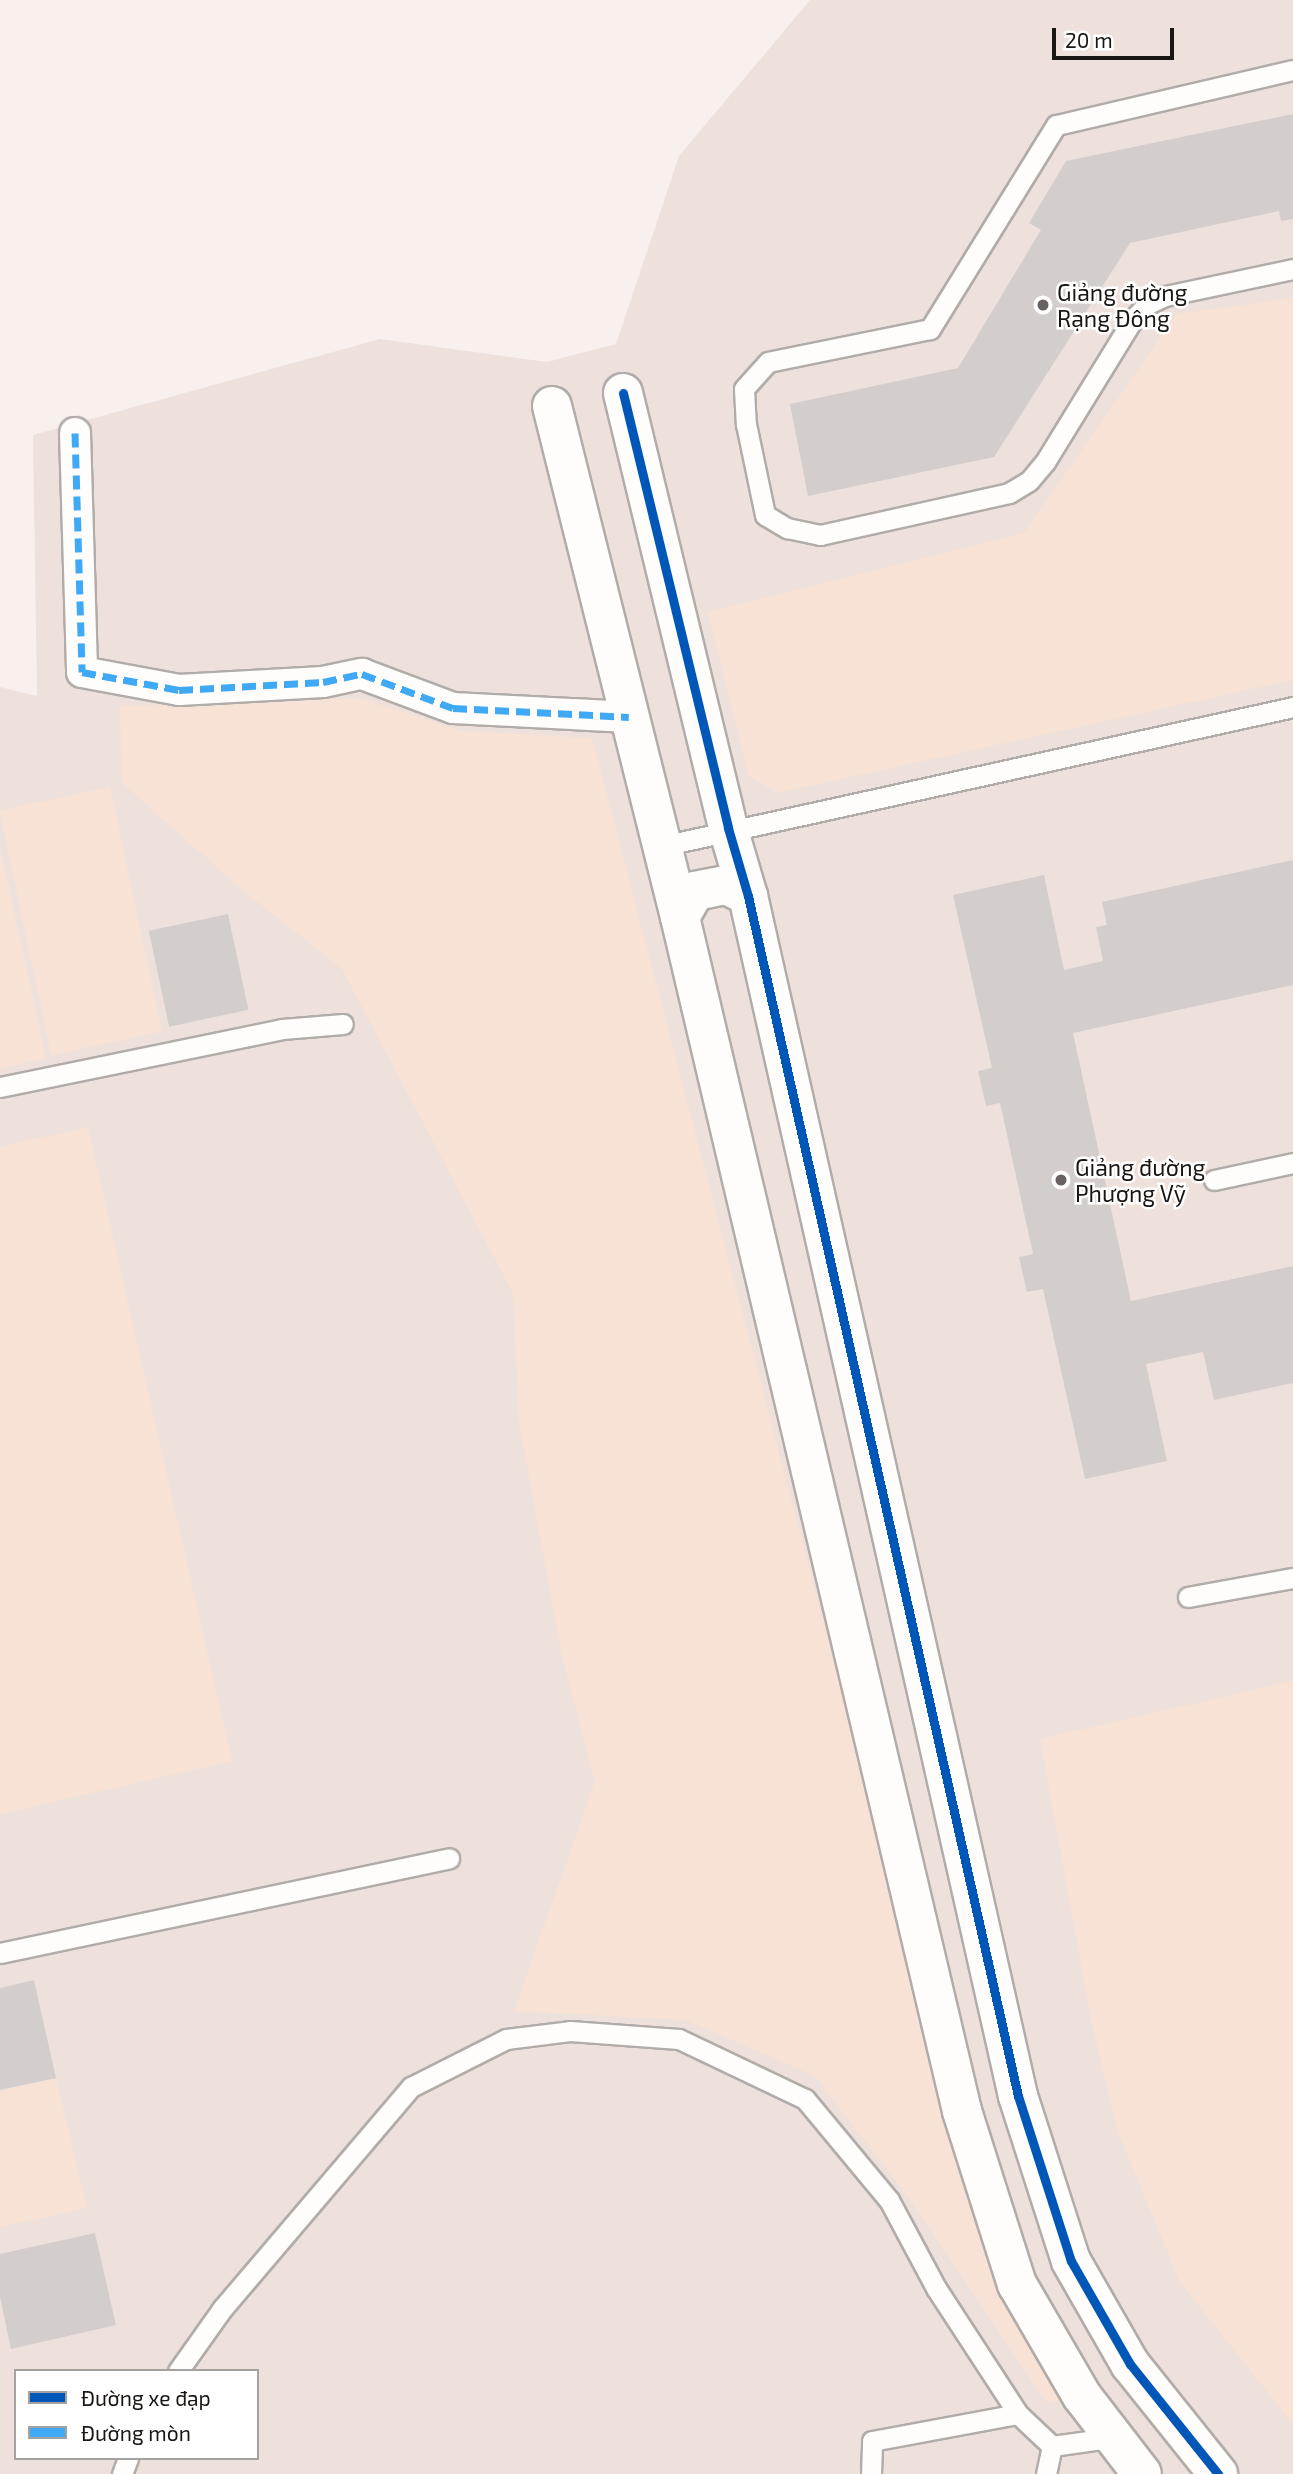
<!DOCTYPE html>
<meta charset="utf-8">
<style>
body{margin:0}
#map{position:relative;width:1293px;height:2474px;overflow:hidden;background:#f7f0ed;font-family:"Exo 2",sans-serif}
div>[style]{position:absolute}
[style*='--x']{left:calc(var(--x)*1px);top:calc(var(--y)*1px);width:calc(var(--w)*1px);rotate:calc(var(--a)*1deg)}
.built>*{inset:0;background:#eee1db}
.green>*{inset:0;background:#f8e1d5;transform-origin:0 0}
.building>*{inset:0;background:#d3cecc;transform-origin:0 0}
.roads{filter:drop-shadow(2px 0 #b1aca9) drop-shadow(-2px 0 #b1aca9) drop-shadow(0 2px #b1aca9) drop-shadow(0 -2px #b1aca9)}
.service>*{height:19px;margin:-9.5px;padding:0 9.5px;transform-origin:9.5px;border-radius:9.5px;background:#fefdfc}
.pedestrian>*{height:30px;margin:-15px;padding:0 15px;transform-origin:15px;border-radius:15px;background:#fefdfc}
.minor>*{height:38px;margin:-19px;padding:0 19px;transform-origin:19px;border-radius:19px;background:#fefdfc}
.quiet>*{height:7px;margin-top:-3.5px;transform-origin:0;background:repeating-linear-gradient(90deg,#3fa9f5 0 14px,transparent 0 21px)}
.cycleway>*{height:9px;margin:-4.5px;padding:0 4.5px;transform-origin:4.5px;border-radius:4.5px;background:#0057b8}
.dots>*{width:19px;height:19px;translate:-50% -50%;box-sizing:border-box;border:4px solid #fff;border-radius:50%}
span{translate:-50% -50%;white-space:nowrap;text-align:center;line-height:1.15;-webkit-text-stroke:5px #fff;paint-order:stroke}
.poi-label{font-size:23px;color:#1a1614}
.left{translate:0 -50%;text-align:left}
.legend{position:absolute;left:14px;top:2369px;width:245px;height:91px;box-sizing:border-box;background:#fff;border:2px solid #a3a2a1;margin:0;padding:9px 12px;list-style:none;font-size:21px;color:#1a1614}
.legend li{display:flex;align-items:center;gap:14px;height:35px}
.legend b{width:35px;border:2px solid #a3a2a1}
.scale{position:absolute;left:1052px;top:28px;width:122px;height:32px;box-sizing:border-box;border:4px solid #1a1614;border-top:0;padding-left:9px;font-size:21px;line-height:24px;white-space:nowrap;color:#1a1614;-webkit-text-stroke:5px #fff;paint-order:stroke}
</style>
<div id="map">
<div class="built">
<div style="clip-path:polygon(evenodd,810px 0,1293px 0,1293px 2474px,0 2474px,0 687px,37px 696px,33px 435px,380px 339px,547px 362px,616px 344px,679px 156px,810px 0,16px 2371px,257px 2371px,257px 2458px,16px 2458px,16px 2371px)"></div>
</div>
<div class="green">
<div style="clip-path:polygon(1293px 298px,1293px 680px,777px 793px,749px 776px,708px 612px,1024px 533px,1177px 314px)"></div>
<div style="clip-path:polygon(359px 698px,462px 731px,592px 738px,997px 2287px,1063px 2401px,1046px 2402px,910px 2199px,815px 2076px,686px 2020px,514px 2011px,595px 1782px,562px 1656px,519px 1421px,513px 1293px,342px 969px,245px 892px,122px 783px,120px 706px)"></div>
<div style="left:110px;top:787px;width:250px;height:113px;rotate:78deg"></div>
<div style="clip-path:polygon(0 847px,46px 1058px,0 1068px)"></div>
<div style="clip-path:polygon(88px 1127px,232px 1761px,0 1814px,0 1147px)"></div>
<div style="clip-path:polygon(1293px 1681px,1293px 2424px,1179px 2280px,1118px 2132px,1092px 2024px,1040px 1739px)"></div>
<div style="clip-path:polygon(56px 2078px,87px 2208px,0 2227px,0 2090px)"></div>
</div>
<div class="building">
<div style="clip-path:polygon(1293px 114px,1293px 219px,1281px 221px,1279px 211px,1130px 243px,994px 457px,808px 496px,790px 404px,958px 368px,1041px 230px,1029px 223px,1066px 161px)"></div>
<div style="clip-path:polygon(1293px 860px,1293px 985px,1073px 1033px,1131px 1301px,1293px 1266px,1293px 1383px,1214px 1400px,1203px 1352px,1146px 1364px,1167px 1461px,1085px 1479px,1043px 1289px,1027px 1292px,1019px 1257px,1033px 1254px,1000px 1103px,986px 1106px,978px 1071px,992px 1068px,953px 895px,1044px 875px,1064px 970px,1103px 961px,1096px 927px,1107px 925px,1102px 902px)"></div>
<div style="left:228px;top:914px;width:98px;height:81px;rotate:78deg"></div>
<div style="clip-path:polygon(34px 1980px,56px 2078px,0 2090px,0 1988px)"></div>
<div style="clip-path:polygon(95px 2233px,116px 2325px,11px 2349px,0 2297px,0 2254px)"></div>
</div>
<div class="roads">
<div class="service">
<div style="--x:1293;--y:70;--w:243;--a:166.9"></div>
<div style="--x:1056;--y:125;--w:240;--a:121.7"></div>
<div style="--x:930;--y:329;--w:165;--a:168.5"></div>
<div style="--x:768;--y:362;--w:36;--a:132"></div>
<div style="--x:744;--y:389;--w:35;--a:87"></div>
<div style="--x:746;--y:424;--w:93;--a:78.2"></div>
<div style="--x:765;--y:515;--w:26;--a:31"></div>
<div style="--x:787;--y:528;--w:34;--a:12"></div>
<div style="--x:820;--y:535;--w:194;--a:-12.5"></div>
<div style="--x:1009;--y:493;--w:23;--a:-31"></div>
<div style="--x:1029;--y:481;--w:25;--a:-50"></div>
<div style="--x:1045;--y:462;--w:168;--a:-58.4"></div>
<div style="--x:1133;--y:319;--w:21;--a:-45"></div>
<div style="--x:1148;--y:304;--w:19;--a:-25"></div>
<div style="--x:1165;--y:296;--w:131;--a:-11.9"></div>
<div style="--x:662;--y:846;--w:646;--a:-12.42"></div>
<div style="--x:0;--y:1087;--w:288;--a:-11.6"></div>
<div style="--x:282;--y:1029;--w:61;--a:-4.7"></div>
<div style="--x:1214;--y:1180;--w:81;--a:-12.1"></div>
<div style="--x:1188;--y:1597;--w:107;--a:-10.3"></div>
<div style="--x:0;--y:1953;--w:459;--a:-11.9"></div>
<div style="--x:178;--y:2371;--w:76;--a:-54.6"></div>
<div style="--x:222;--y:2309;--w:292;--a:-49.6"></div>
<div style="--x:411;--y:2087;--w:106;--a:-26.8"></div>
<div style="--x:506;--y:2039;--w:64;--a:-7.1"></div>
<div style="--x:570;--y:2031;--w:109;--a:4.2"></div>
<div style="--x:679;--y:2039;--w:140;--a:25.5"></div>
<div style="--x:805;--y:2099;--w:131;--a:50.3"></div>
<div style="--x:889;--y:2200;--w:100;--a:61.9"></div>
<div style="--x:936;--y:2288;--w:150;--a:56.9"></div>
<div style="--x:1018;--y:2414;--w:47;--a:43.3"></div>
<div style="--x:1052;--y:2446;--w:59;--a:-7.9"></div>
<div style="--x:122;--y:2474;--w:17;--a:-69"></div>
<div style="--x:871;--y:2474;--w:33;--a:-88"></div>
<div style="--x:872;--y:2441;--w:148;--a:-10.5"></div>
<div style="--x:1046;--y:2474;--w:29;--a:-78"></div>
</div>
<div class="pedestrian">
<div style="--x:75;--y:433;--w:239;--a:88.3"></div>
<div style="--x:82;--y:672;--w:99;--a:10.5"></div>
<div style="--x:179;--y:690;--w:144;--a:-3.2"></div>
<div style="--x:323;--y:682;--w:40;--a:-12"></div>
<div style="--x:362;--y:674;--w:97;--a:20.5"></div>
<div style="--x:453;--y:708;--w:176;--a:2.9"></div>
</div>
<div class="minor">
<div style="--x:623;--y:393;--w:447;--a:76.4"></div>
<div style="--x:728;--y:828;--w:71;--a:73.6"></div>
<div style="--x:748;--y:896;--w:1230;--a:77.32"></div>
<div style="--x:1018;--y:2096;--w:173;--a:72.2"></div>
<div style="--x:1071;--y:2261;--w:119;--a:60.2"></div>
<div style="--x:1130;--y:2364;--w:141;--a:51.3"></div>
<div style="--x:552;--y:406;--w:527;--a:75.94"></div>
<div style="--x:680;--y:917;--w:1227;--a:76.71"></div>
<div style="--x:962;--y:2111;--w:182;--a:72.4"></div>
<div style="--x:1017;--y:2284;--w:129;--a:59.9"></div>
<div style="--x:1082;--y:2396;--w:98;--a:52.4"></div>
<div style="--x:680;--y:917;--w:30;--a:-60"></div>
<div style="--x:695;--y:891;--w:33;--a:-11"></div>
<div style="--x:727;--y:885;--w:24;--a:28"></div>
</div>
</div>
<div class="quiet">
<div style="--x:75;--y:433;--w:239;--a:88.3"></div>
<div style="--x:82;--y:672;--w:99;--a:10.5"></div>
<div style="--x:179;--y:690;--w:144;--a:-3.2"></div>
<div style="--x:323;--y:682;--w:40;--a:-12"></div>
<div style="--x:362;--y:674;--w:97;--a:20.5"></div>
<div style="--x:453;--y:708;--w:176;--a:2.9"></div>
</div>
<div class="cycleway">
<div style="--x:623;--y:393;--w:447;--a:76.4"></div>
<div style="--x:728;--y:828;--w:71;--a:73.6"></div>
<div style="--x:748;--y:896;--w:1230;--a:77.32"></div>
<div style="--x:1018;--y:2096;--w:173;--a:72.2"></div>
<div style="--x:1071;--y:2261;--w:119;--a:60.2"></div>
<div style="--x:1130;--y:2364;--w:141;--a:51.3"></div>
</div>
<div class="dots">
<div style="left:1043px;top:305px;background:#676260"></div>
<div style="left:1061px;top:1180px;background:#676260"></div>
</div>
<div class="poi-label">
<span class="left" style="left:1057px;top:305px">Giảng đường<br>Rạng Đông</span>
<span class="left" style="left:1075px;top:1180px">Giảng đường<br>Phượng Vỹ</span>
</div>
<ul class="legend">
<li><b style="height:9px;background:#0057b8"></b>Đường xe đạp</li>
<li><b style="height:9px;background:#3fa9f5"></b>Đường mòn</li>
</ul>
<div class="scale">20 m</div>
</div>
